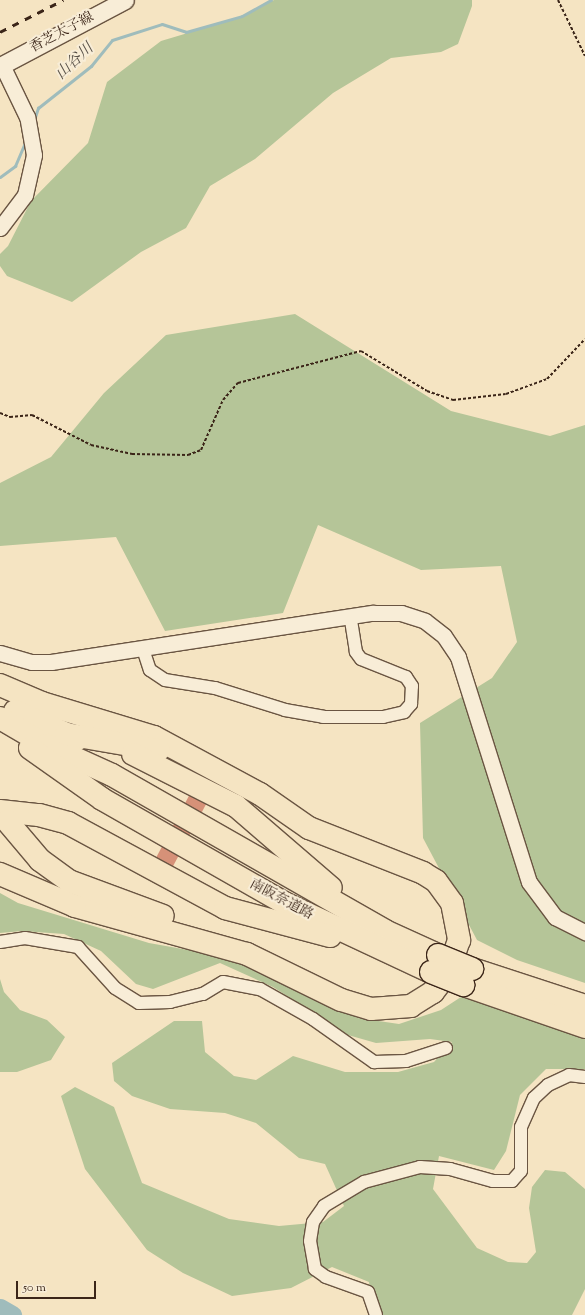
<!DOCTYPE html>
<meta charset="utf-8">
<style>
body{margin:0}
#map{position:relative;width:585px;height:1315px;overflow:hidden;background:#f5e4c2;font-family:"Sorts Mill Goudy","Noto Serif JP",serif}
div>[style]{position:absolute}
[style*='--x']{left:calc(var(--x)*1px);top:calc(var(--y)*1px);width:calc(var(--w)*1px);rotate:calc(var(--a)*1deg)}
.green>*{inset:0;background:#b5c598}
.stream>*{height:3px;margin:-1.5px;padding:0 1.5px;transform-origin:1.5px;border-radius:1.5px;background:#9fbcbc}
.river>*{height:19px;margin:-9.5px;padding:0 9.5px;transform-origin:9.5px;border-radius:9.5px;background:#9fbcbc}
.building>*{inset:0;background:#d69178;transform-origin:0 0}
.path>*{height:2px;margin-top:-1px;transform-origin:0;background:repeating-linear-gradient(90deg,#3b2518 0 3px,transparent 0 5px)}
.roads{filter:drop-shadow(1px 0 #6a5542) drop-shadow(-1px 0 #6a5542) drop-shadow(0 1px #6a5542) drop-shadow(0 -1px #6a5542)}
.minor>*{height:12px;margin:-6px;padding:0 6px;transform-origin:6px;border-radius:6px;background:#f8edd7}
.tertiary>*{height:15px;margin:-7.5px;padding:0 7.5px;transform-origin:7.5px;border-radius:7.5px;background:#f8edd7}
.secondary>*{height:17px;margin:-8.5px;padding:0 8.5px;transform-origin:8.5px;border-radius:8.5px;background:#f8edd7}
.motorway>*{height:22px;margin:-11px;padding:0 11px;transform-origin:11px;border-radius:11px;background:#f5e4c2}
.rail>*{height:3px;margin-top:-1.5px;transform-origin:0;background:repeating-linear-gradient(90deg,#3b2518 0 7px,transparent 0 14px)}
.bridges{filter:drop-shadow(1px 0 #3b2518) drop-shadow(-1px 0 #3b2518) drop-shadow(0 1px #3b2518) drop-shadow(0 -1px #3b2518)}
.motorway-bridge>*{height:22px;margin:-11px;padding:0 11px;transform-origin:11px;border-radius:11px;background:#f5e4c2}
span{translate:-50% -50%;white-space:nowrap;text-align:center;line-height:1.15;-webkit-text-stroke:4px #f8edd7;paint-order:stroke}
.street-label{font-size:14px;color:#3b2518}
.water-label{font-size:15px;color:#595249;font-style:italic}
.scale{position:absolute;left:16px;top:1281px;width:80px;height:18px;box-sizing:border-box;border:2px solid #3b2518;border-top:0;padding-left:5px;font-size:12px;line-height:14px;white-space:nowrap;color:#3b2518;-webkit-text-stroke:3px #f8edd7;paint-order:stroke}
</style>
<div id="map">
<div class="green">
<div style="clip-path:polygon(274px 0,472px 0,472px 6px,458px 44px,441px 52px,391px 58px,333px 93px,255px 159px,210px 186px,186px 228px,141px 252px,72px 302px,7px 276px,0 266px,0 254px,8px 246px,31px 201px,88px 143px,107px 82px,161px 41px,238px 18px)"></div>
<div style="clip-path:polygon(295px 314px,451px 411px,550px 436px,585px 425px,585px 983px,517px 960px,477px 940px,423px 838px,420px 723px,492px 678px,517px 642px,501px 566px,421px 570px,318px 525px,283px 613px,165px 631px,116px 537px,0 546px,0 483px,51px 457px,104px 393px,166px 335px)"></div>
<div style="clip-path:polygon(0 893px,18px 903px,149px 943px,233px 958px,358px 1018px,399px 1024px,441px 1010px,461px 997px,585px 1037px,585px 1069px,546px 1069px,520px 1095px,506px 1151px,494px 1170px,439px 1156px,433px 1189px,477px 1248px,508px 1262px,527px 1263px,536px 1252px,529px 1208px,532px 1187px,545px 1170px,565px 1172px,585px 1189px,585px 1289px,572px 1315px,372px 1315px,369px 1282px,332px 1267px,291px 1288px,232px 1296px,183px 1273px,147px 1250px,85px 1169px,61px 1096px,75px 1087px,114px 1107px,142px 1183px,229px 1219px,279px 1226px,323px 1222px,344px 1206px,325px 1164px,299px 1158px,256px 1123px,225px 1113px,170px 1109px,132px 1096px,114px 1081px,112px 1063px,174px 1021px,202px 1021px,205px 1052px,234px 1076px,256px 1080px,293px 1056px,345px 1072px,398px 1072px,434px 1062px,452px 1042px,430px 1039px,376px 1043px,348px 1035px,273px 987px,220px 963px,153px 989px,136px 984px,101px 951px,64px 934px,22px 931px,0 933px)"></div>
<div style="clip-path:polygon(0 979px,4px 992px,20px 1010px,47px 1020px,65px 1037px,51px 1060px,17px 1072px,0 1072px)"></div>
</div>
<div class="stream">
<div style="--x:34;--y:120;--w:13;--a:-72"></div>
<div style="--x:38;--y:108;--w:68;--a:-38.4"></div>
<div style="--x:91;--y:66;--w:33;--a:-51"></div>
<div style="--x:112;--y:40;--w:52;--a:-17.7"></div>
<div style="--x:162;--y:24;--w:25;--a:18"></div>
<div style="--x:186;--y:32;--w:58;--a:-15.9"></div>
<div style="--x:242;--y:16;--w:33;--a:-29"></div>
<div style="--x:0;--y:177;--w:19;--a:-36"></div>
<div style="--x:15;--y:166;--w:28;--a:-67"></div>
</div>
<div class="river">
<div style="--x:0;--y:1308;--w:14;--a:30"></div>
</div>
<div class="building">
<div style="left:208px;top:760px;width:19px;height:133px;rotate:28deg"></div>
</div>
<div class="path">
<div style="--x:558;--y:0;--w:62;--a:64.3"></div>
<div style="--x:0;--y:413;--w:11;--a:22"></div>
<div style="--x:10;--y:417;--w:22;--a:-5"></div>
<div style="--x:32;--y:415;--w:66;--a:27"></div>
<div style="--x:91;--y:445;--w:42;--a:12.4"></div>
<div style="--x:132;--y:454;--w:56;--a:1"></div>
<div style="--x:188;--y:455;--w:14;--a:-21"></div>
<div style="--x:201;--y:450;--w:55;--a:-66.3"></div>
<div style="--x:223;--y:400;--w:23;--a:-49"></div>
<div style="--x:238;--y:383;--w:127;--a:-14.6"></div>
<div style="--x:361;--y:351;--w:77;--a:31.2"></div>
<div style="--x:427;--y:391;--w:28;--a:19"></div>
<div style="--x:453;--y:400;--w:53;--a:-6.5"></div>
<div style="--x:506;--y:394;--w:44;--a:-20.1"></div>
<div style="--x:547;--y:379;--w:55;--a:-46.5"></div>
</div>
<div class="roads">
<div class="minor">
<div style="--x:143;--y:649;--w:22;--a:72"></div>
<div style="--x:150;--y:670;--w:18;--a:34"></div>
<div style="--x:165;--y:680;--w:51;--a:9.1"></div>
<div style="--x:215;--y:688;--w:73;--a:17.4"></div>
<div style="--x:285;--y:710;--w:39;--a:10"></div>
<div style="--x:323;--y:717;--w:60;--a:0"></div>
<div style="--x:383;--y:717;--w:22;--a:-13"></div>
<div style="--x:404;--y:712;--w:11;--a:-49"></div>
<div style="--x:411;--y:704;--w:18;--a:-87"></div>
<div style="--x:412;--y:686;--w:11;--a:-124"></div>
<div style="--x:406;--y:677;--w:48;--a:-158.2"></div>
<div style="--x:361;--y:659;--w:9;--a:-126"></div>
<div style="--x:356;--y:652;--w:36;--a:-99"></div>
<div style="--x:0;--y:942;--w:25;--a:-9"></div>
<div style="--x:25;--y:938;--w:54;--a:9.6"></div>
<div style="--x:78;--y:947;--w:55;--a:47.9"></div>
<div style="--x:115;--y:988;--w:28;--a:32"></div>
<div style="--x:139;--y:1003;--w:31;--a:-2"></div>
<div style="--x:170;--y:1002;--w:34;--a:-14"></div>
<div style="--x:203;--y:994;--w:23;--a:-31"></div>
<div style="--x:223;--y:982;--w:38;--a:11"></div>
<div style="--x:260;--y:989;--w:61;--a:29.5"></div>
<div style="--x:313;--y:1019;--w:75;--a:35.2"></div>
<div style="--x:374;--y:1062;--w:32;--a:-2"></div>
<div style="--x:406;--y:1061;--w:42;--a:-18"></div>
<div style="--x:376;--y:1315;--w:24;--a:-109"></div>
<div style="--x:368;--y:1292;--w:45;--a:-160.3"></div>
<div style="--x:326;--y:1277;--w:14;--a:-144"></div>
<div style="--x:315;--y:1269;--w:28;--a:-100"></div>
<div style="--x:310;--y:1241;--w:19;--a:-81"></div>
<div style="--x:313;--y:1222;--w:19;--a:-55"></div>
<div style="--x:324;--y:1206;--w:47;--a:-31"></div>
<div style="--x:364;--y:1182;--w:58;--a:-15"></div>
<div style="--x:420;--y:1167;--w:30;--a:4"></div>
<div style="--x:450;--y:1169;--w:45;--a:15.6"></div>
<div style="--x:493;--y:1181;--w:19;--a:0"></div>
<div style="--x:512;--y:1181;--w:13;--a:-48"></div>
<div style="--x:521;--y:1171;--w:44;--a:-90"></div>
<div style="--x:521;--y:1127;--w:32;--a:-66"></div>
<div style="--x:534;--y:1098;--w:19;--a:-43"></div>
<div style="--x:548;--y:1085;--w:23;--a:-25"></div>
<div style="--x:569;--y:1075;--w:16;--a:7"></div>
</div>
<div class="tertiary">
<div style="--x:0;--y:228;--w:41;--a:-52.9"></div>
<div style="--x:25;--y:195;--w:41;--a:-77.3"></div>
<div style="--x:34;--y:155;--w:39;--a:-100"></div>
<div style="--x:27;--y:117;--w:58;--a:-115.7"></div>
<div style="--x:0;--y:653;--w:33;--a:16"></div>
<div style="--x:32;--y:662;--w:19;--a:0"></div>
<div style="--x:51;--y:662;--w:326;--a:-8.7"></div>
<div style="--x:373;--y:613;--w:28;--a:0"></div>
<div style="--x:401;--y:613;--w:25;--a:18"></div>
<div style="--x:425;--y:621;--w:24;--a:38"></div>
<div style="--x:444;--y:636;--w:25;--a:56"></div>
<div style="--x:458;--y:657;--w:236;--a:72.5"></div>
<div style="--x:529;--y:882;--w:44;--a:53.4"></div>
<div style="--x:555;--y:917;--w:34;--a:27"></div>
</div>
<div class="secondary">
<div style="--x:0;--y:66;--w:141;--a:-27.8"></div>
</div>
<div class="motorway">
<div style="--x:0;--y:685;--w:46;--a:23.2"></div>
<div style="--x:42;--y:703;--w:117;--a:16.9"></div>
<div style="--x:154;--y:737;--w:120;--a:28.3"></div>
<div style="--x:260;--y:794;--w:60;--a:34.8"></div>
<div style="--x:309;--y:828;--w:123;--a:21.5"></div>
<div style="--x:423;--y:873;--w:15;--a:32"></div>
<div style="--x:436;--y:881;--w:27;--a:54"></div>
<div style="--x:452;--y:903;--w:38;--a:79"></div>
<div style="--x:459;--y:940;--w:36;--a:109"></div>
<div style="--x:447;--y:974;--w:23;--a:128"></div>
<div style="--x:433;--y:992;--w:26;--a:148"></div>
<div style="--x:411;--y:1006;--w:40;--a:175.7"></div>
<div style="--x:371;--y:1009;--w:31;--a:-163"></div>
<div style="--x:341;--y:1000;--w:105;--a:-153.9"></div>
<div style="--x:247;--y:954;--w:179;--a:-164.4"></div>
<div style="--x:75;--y:906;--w:82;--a:-156.9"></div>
<div style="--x:15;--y:711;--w:69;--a:24"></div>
<div style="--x:0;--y:718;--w:53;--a:30.4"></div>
<div style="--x:46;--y:745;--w:72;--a:24.4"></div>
<div style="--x:112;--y:775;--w:314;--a:29.7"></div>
<div style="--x:385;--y:931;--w:58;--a:24.4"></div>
<div style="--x:66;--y:734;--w:94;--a:9.8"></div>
<div style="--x:30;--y:748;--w:88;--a:35.3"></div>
<div style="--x:102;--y:799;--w:212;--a:29.7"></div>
<div style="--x:286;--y:904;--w:160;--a:25.1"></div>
<div style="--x:133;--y:754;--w:115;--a:26.8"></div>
<div style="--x:236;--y:806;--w:125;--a:40.8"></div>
<div style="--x:0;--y:811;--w:39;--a:6"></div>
<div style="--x:39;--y:815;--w:30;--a:15"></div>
<div style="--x:68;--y:823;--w:179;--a:28.4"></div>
<div style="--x:225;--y:908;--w:109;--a:14.9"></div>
<div style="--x:7;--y:821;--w:51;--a:49.8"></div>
<div style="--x:40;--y:860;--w:36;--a:36"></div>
<div style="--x:69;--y:881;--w:100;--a:20.4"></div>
<div style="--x:472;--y:969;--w:119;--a:18.1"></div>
<div style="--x:464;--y:985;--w:128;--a:19.1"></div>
</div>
</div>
<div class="rail">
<div style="--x:0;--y:32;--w:71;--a:-26.9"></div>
</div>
<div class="bridges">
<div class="motorway-bridge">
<div style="--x:438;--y:955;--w:37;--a:22"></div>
<div style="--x:431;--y:972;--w:35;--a:22"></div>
</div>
</div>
<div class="street-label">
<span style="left:62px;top:33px;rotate:-28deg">香芝太子線</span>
<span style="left:281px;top:900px;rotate:28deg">南阪奈道路</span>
</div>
<div class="water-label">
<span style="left:75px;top:62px;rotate:-43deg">山谷川</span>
</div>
<div class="scale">50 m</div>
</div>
